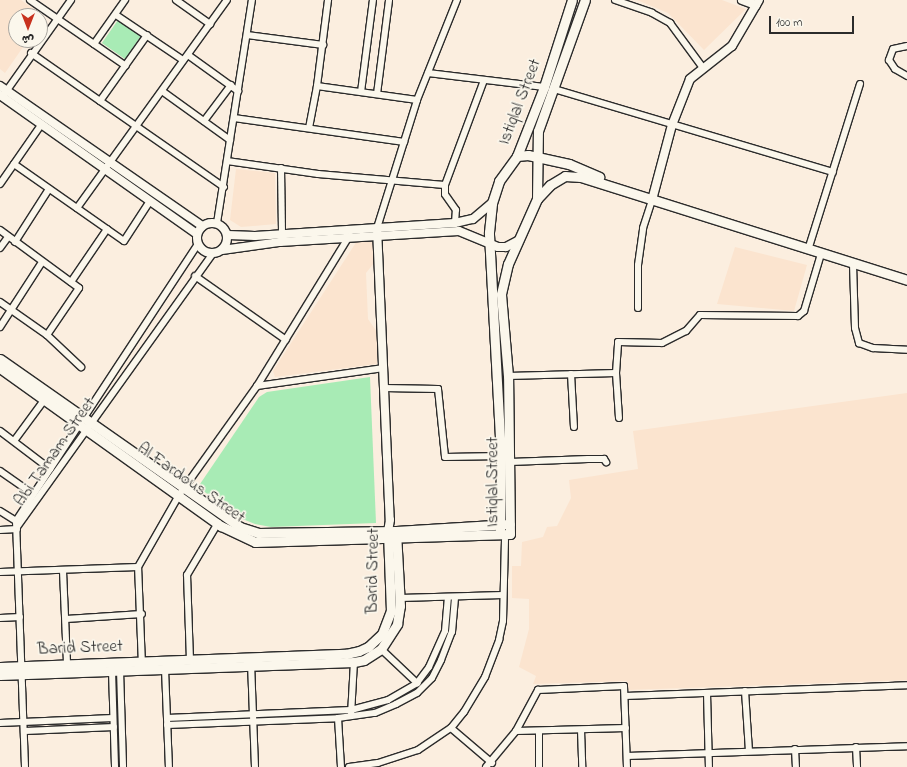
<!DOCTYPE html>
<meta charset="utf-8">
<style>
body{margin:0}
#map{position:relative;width:907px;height:767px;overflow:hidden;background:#fbeedf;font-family:"Indie Flower","Playpen Sans Arabic",sans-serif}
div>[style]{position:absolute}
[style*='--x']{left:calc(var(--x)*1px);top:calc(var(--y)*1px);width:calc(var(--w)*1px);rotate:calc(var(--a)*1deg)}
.built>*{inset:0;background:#fbe4cf}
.green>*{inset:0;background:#a8ebb5;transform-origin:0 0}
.roads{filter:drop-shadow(1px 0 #2b2b2b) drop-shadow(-1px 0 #2b2b2b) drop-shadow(0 1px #2b2b2b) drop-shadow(0 -1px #2b2b2b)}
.minor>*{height:6px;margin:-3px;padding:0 3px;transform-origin:3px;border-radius:3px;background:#fbf7ec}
.tertiary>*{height:8px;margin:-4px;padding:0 4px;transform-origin:4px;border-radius:4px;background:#fbf7ec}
.tertiary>.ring{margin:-4px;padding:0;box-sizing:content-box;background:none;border:8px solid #fbf7ec;border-radius:50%}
.secondary>*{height:9px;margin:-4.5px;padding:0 4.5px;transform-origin:4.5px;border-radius:4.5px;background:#fbf7ec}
span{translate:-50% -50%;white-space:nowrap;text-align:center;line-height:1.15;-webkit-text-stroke:3.5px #fbf7ec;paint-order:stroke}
.street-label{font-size:17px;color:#2b2b2b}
.north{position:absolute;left:8px;top:8px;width:40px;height:40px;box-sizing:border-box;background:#fbf7ec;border:1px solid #a8a59f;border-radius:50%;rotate:180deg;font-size:11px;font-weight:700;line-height:16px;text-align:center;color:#2b2b2b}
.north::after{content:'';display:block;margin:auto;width:14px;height:18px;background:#c8321e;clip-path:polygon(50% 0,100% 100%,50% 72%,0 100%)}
.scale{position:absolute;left:769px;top:16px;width:85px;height:18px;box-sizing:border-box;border:2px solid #2b2b2b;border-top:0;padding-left:5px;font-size:12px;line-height:14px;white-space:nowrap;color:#2b2b2b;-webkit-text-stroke:3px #fbf7ec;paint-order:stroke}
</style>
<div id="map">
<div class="built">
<div style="clip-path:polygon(0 0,21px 0,44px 16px,40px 22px,40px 16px,16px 16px,16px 40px,28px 40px,5px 73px,0 69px)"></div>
<div style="clip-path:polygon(637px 0,722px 0,746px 9px,704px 50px,668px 13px)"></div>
<div style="clip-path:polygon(236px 169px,275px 173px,276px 224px,241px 227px,230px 220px)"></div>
<div style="clip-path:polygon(357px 241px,373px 241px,374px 263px,366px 273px,368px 319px,377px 332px,377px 364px,275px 377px,273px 371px)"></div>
<div style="clip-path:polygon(735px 247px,807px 265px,794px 311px,717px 304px)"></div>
<div style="clip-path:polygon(907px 393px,907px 680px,628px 690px,627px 681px,533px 684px,536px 676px,519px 667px,529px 629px,529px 599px,512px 598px,512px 566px,521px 566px,522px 542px,543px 537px,547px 527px,557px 526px,571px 498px,569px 480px,638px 469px,633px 431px)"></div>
</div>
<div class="green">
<div style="left:118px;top:20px;width:28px;height:28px;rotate:35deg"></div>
<div style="clip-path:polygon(370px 377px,376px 523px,271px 527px,255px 524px,240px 518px,198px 487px,259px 397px,267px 392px)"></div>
</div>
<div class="roads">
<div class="minor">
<div style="--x:30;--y:0;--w:116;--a:34.5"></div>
<div style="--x:176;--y:0;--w:42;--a:35.2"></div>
<div style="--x:615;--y:0;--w:39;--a:19"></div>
<div style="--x:652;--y:13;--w:21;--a:29"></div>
<div style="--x:670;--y:23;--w:56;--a:53.7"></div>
<div style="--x:116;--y:15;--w:81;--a:33.9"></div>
<div style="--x:247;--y:35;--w:77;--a:7.5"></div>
<div style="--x:94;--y:44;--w:54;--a:-54.8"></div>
<div style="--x:907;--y:46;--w:14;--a:168"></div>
<div style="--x:893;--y:49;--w:12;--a:110"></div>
<div style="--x:889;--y:60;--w:11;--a:56"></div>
<div style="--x:895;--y:69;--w:14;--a:30"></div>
<div style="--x:31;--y:53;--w:235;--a:34.8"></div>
<div style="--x:188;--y:55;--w:62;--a:35.8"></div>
<div style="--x:428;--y:73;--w:117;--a:6.9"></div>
<div style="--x:317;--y:86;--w:101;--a:8"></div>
<div style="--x:554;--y:89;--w:291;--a:16.6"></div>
<div style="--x:162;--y:91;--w:84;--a:35.8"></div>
<div style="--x:361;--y:92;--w:93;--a:-82.6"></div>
<div style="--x:5;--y:93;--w:114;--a:-54.6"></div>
<div style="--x:377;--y:94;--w:95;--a:-82.7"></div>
<div style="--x:100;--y:101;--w:81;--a:-54.5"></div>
<div style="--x:234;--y:118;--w:172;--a:8"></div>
<div style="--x:204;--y:121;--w:45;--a:-53.1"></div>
<div style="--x:309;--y:128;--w:43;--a:-79.2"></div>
<div style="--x:317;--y:86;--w:87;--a:-82.7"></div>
<div style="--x:227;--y:161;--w:92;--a:8.1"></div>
<div style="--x:318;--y:174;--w:127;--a:5"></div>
<div style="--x:14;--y:164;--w:134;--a:35"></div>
<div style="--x:124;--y:241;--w:48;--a:-57"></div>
<div style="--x:281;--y:168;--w:66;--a:89.1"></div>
<div style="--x:0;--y:184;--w:72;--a:-55.2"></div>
<div style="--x:77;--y:208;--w:256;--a:-54.2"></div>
<div style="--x:217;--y:223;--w:226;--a:-81.1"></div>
<div style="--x:455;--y:223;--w:13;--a:-86"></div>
<div style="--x:456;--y:210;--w:19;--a:-125"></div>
<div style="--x:445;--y:194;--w:9;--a:-90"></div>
<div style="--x:445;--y:185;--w:112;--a:-69.6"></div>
<div style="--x:377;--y:228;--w:134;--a:-72.6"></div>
<div style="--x:417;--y:100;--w:108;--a:-68.2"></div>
<div style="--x:0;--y:230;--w:98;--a:36.3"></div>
<div style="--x:79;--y:288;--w:57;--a:124.2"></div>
<div style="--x:15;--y:242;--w:63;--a:-57.3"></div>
<div style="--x:0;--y:248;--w:14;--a:-54"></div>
<div style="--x:808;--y:250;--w:174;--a:-72.6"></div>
<div style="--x:853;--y:264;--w:64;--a:88.2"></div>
<div style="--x:855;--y:328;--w:16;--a:75"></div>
<div style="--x:859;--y:343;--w:15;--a:20"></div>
<div style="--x:873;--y:348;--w:34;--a:3"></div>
<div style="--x:195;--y:276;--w:111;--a:35.1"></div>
<div style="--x:71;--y:282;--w:64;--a:-55.8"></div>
<div style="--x:0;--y:302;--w:57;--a:35.1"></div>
<div style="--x:47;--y:335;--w:47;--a:43.3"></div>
<div style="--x:638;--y:308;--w:43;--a:-90"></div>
<div style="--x:638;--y:265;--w:37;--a:-82"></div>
<div style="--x:643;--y:228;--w:29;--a:-72"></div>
<div style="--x:0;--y:327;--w:77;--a:-57.1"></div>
<div style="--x:616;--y:373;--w:45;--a:86.2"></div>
<div style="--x:571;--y:374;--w:53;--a:86.8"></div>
<div style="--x:508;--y:376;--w:108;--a:-1.6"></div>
<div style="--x:616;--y:373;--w:31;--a:-86"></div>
<div style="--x:618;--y:342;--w:44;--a:1.3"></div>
<div style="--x:662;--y:343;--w:27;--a:-27"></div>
<div style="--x:686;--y:331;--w:21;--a:-49"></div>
<div style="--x:700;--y:315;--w:98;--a:0.6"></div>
<div style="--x:798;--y:316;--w:8;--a:-40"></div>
<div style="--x:804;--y:311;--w:59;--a:-73.4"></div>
<div style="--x:257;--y:386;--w:128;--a:-8.1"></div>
<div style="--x:384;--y:388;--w:54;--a:1.1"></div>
<div style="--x:438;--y:389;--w:68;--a:84.1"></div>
<div style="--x:445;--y:457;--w:56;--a:-1"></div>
<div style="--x:0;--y:431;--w:63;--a:37.2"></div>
<div style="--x:14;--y:441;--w:52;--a:-53.6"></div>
<div style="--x:510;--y:462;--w:78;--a:-2.2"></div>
<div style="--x:588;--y:459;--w:16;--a:0"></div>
<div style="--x:604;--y:459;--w:4;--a:56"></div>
<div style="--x:0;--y:471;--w:40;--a:34.9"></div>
<div style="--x:0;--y:511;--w:22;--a:32"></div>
<div style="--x:17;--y:527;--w:337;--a:-54.4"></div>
<div style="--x:0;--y:530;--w:17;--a:-3"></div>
<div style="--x:63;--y:571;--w:93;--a:87.5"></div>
<div style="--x:0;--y:572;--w:138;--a:-2.1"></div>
<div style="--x:400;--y:598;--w:103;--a:-1.7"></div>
<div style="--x:0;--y:618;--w:20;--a:-3"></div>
<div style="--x:66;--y:619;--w:76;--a:-3.8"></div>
<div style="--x:381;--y:649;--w:50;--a:43.4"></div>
<div style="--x:190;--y:660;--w:85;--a:-92"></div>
<div style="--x:187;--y:575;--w:61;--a:-59.2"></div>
<div style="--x:251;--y:663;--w:104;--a:87.8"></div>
<div style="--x:142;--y:665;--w:98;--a:-92.3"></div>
<div style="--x:138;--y:567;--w:83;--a:-60.3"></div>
<div style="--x:179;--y:495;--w:134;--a:-54.4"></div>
<div style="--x:257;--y:386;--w:177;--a:-58.4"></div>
<div style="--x:165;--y:669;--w:98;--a:87.7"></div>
<div style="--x:120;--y:670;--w:97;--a:88.2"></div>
<div style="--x:112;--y:671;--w:96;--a:88.2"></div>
<div style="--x:745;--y:691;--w:60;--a:86.2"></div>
<div style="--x:707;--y:693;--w:74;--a:88.5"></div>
<div style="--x:625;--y:696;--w:282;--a:-2.2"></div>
<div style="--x:351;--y:715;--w:53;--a:-86.8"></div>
<div style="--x:167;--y:718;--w:184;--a:-2.5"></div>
<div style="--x:351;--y:710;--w:38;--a:-15"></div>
<div style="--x:388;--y:700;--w:34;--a:-30"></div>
<div style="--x:417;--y:683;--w:20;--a:-53"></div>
<div style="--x:429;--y:667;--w:39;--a:-66"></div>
<div style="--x:445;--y:631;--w:34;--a:-85"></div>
<div style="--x:338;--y:718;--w:49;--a:86.5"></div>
<div style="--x:0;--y:723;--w:113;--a:-2.5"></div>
<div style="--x:167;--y:725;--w:171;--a:-2.3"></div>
<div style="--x:338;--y:718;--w:37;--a:-8"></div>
<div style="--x:375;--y:713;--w:23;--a:-23"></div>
<div style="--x:396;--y:704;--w:24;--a:-28"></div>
<div style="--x:417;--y:693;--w:21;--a:-45"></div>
<div style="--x:432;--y:678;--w:20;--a:-63"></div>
<div style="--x:441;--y:660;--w:30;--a:-69"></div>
<div style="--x:452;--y:632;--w:35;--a:-85"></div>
<div style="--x:451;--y:728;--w:54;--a:40.5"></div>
<div style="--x:581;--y:730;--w:37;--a:88"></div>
<div style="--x:25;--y:731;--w:89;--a:-2.6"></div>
<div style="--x:516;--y:731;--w:110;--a:-1.6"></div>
<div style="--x:856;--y:747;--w:20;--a:87"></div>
<div style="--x:795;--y:749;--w:18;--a:87"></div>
<div style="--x:627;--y:756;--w:280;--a:-2"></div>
<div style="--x:25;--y:767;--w:246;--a:-92.1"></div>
<div style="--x:16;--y:521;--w:331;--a:-56.7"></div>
<div style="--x:349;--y:767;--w:29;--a:-8"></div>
<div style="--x:378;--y:763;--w:42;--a:-18"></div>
<div style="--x:418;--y:750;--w:40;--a:-34"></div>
<div style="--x:451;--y:728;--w:21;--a:-51"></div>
<div style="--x:464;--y:712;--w:41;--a:-59"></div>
<div style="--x:485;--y:677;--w:40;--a:-69"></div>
<div style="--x:499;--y:640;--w:19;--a:-78"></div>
<div style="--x:503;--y:621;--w:81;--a:-88.6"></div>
<div style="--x:486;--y:767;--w:47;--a:-50.2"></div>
<div style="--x:516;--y:731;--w:47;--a:-61.8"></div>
<div style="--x:538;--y:690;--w:86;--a:-2.7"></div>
<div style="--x:624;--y:686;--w:81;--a:87.9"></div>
<div style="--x:539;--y:767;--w:36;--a:-90"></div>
</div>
<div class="tertiary">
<div style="--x:742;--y:0;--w:15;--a:20"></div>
<div style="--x:0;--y:86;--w:246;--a:34.7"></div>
<div style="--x:0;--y:95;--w:241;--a:35.2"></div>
<div style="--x:652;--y:200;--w:78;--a:-75.1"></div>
<div style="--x:672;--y:125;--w:49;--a:-68.6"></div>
<div style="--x:690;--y:79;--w:53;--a:-38.2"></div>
<div style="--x:732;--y:46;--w:53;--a:-59.6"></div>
<div class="ring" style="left:197px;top:223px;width:22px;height:22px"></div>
<div style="--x:377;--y:228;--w:292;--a:87.5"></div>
<div style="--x:390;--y:520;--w:11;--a:100"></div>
<div style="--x:228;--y:235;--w:27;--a:2"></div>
<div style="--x:255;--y:236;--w:200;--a:-3.7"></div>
<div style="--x:455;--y:223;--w:18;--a:-13"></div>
<div style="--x:473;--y:219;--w:25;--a:-40"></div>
<div style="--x:222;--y:250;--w:59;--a:-7.9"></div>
<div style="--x:280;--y:242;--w:179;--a:-3.5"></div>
<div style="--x:459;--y:231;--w:42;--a:22.3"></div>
<div style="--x:498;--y:247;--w:8;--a:0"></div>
<div style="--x:506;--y:247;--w:15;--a:-28"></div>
</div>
<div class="secondary">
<div style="--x:517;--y:156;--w:11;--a:-5"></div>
<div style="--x:528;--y:155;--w:42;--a:12.4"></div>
<div style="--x:569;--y:164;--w:33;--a:23"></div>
<div style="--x:537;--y:199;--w:19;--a:-47"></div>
<div style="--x:550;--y:185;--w:17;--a:-31"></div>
<div style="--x:565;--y:176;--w:16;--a:4"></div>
<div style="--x:581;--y:177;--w:342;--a:17.5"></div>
<div style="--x:0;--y:359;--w:293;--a:35"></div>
<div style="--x:240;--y:527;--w:19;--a:18"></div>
<div style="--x:258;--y:533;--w:138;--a:-0.8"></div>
<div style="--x:396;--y:531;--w:114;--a:-3.5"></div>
<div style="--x:0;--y:368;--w:272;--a:35.6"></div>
<div style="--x:221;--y:526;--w:38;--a:25"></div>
<div style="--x:255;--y:542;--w:255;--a:-1.8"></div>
<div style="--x:510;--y:534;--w:158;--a:-90.7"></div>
<div style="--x:508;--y:376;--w:82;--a:-94.9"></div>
<div style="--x:501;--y:294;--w:31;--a:-77"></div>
<div style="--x:508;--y:264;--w:71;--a:-66"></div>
<div style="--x:537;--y:199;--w:68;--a:-89.2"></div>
<div style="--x:538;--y:131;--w:139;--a:-70.3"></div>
<div style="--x:500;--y:530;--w:74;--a:-89.2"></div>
<div style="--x:501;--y:456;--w:224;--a:-93.1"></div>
<div style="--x:489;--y:232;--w:29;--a:-84"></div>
<div style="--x:492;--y:203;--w:23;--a:-72"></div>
<div style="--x:499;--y:181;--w:31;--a:-54"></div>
<div style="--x:517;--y:156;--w:74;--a:-68.6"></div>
<div style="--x:544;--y:87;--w:91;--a:-72.2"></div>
<div style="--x:0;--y:667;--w:346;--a:-2.2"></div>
<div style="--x:346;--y:654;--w:13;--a:-13"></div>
<div style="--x:359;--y:651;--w:10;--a:-24"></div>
<div style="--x:368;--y:647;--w:19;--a:-43"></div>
<div style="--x:382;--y:634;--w:25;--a:-69"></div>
<div style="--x:391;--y:611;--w:78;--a:-92.2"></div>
<div style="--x:0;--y:675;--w:354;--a:-2.1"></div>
<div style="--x:354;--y:662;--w:10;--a:-11"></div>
<div style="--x:364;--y:660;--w:20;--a:-33"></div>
<div style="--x:381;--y:649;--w:30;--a:-57"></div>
<div style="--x:397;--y:624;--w:18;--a:-81"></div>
<div style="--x:400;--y:606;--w:73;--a:-93.1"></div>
</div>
</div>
<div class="street-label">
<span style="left:520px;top:102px;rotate:-69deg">Istiqlal Street</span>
<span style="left:55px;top:452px;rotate:-55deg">Abi Tamam Street</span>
<span style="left:493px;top:482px;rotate:-90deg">Istiqlal Street</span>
<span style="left:191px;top:483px;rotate:35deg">Al Fardous Street</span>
<span style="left:373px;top:571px;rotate:-89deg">Barid Street</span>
<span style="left:80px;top:648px;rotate:-2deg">Barid Street</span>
</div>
<div class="north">ش</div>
<div class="scale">100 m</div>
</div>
